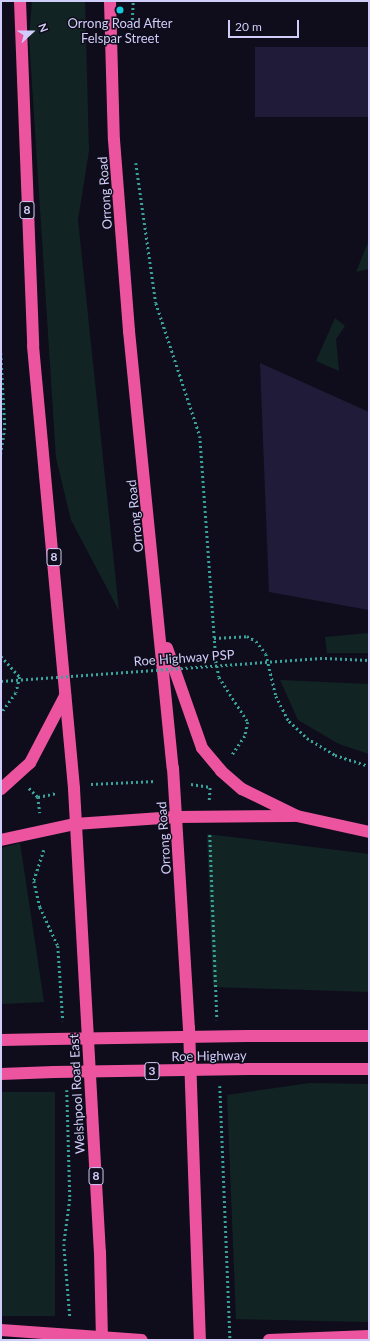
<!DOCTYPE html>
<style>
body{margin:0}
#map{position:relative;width:370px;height:1341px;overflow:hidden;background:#0f0d1b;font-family:Lato,sans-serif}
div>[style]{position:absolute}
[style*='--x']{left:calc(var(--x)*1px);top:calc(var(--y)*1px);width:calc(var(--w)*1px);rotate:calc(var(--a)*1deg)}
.green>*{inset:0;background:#112423;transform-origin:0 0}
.building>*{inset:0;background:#211b3a;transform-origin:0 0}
.path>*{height:2.5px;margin-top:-1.25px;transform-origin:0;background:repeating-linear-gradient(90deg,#39a29a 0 2px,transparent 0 5px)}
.highway>*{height:12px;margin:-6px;padding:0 6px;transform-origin:6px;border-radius:6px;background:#ed54a0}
.path-bridge>*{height:2.5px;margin-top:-1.25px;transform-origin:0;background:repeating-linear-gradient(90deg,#39a29a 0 2px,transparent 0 5px)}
.highway-bridge>*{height:12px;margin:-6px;padding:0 6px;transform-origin:6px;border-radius:6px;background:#ed54a0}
.dots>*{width:11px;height:11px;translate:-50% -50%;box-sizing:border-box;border:2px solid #0f0d1b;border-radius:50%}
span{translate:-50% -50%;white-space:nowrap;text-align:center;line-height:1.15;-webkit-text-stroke:3px #0f0d1b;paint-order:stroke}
.shield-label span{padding:1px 3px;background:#0f0d1b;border:1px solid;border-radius:3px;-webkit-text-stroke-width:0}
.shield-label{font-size:12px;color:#d1cdfa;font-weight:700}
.poi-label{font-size:13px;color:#d1cdfa}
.street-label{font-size:13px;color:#d1cdfa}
.frame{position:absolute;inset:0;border:2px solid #d1cdfa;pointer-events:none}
.north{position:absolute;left:12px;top:12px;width:40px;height:40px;-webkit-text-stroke:3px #0f0d1b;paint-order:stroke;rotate:69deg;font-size:11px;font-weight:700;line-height:16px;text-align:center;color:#d1cdfa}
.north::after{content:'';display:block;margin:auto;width:14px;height:18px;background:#d1cdfa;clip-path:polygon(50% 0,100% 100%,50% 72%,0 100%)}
.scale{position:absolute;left:228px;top:20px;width:71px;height:18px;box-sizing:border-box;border:2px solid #d1cdfa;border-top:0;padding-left:5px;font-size:12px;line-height:14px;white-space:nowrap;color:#d1cdfa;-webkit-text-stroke:3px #0f0d1b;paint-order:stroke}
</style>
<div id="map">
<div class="green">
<div style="clip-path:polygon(32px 1px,85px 1px,89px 151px,78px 220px,119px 611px,71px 520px,56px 458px,29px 37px)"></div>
<div style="clip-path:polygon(369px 240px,369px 269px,356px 272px)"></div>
<div style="clip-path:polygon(335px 318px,345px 326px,336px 339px,339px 371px,316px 361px)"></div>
<div style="clip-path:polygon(369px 633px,369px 653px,327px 653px,325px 637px)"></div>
<div style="clip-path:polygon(280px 680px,369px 684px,369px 754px,339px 744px,298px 720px)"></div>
<div style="clip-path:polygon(207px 834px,369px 854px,369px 992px,213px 987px)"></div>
<div style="clip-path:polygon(20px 843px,44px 1002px,1px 1004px,1px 848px)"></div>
<div style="clip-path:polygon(310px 1083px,369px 1084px,369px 1322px,236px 1319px,227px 1095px)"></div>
<div style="left:55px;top:1092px;width:224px;height:54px;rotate:90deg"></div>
</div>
<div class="building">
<div style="left:369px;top:47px;width:70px;height:114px;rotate:90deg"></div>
<div style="clip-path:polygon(260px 363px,369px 412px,369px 610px,269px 592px)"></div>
</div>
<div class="path">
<div style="--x:131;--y:40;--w:39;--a:-87"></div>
<div style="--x:136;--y:163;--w:141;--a:81.9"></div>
<div style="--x:156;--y:303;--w:140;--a:71.7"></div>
<div style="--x:200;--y:436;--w:226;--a:85.9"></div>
<div style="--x:216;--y:661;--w:16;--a:79"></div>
<div style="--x:219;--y:677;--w:54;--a:57.2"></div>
<div style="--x:248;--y:722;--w:14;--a:102"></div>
<div style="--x:245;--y:736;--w:23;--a:124"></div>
<div style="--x:1;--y:353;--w:75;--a:86.9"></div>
<div style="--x:5;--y:428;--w:26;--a:99"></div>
<div style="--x:214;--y:638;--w:33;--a:-3"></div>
<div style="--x:247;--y:636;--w:10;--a:29"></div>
<div style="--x:256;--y:641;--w:16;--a:52"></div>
<div style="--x:266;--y:654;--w:43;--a:76.6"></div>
<div style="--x:276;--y:696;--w:28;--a:63"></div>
<div style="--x:289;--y:721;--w:25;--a:43"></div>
<div style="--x:307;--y:738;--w:33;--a:31"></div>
<div style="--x:335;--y:755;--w:36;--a:18"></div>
<div style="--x:1;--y:656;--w:28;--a:48"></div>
<div style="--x:20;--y:677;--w:16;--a:104"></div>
<div style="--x:16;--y:693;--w:26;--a:126"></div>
<div style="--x:325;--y:658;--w:44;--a:2.6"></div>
<div style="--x:91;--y:784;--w:65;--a:-2.6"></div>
<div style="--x:191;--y:784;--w:18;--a:9"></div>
<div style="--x:29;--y:788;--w:13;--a:45"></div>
<div style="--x:38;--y:797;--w:16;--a:83"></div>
<div style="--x:38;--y:797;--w:19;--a:-12"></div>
<div style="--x:209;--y:800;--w:15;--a:-86"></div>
<div style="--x:210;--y:835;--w:185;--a:87.8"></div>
<div style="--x:44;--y:850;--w:33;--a:108"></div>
<div style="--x:34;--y:881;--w:27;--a:77"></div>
<div style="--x:40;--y:907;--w:43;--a:65.2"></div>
<div style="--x:58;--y:946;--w:75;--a:86.2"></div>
<div style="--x:220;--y:1086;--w:254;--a:87.7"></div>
<div style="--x:67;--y:1090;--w:109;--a:88.4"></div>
<div style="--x:70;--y:1199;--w:45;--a:97.6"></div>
<div style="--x:64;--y:1244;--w:73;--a:85.3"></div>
</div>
<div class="highway">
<div style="--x:20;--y:1;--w:345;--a:87.8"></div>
<div style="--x:33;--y:346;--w:445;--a:84.7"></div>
<div style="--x:74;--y:789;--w:464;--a:86.8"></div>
<div style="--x:100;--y:1252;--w:88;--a:88.7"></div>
<div style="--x:110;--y:1;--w:139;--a:88.4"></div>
<div style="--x:114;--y:140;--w:192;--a:85.5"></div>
<div style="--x:129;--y:331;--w:439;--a:84.3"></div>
<div style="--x:173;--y:768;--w:260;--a:86.5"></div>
<div style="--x:189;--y:1028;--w:312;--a:88"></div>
<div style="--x:167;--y:648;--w:106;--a:70.7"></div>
<div style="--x:202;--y:748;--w:30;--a:50"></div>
<div style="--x:221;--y:771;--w:28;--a:41"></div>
<div style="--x:242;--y:789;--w:61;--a:26.1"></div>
<div style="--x:297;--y:816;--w:74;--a:12.5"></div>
<div style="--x:1;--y:789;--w:39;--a:-42"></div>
<div style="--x:30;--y:763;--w:76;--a:-62.4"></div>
<div style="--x:1;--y:840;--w:76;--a:-12.2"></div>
<div style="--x:75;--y:824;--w:101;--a:-4"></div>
<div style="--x:176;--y:817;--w:117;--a:-0.5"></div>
<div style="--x:247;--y:1036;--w:122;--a:0"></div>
<div style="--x:1;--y:1040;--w:51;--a:-1.1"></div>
<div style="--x:249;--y:1069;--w:120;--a:0"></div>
<div style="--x:1;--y:1074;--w:53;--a:-2.2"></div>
<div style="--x:1;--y:1330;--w:141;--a:4.1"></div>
<div style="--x:269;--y:1340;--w:100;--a:-2.3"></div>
</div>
<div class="path-bridge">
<div style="--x:1;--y:681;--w:325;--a:-4.1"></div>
</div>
<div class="highway-bridge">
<div style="--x:52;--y:1039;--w:195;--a:-0.9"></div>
<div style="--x:54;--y:1072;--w:195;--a:-0.9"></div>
</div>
<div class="dots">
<div style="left:120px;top:10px;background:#17cadb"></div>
</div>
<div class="shield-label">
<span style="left:27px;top:210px">8</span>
<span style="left:54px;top:557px">8</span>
<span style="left:152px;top:1071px">3</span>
<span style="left:96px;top:1176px">8</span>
</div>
<div class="poi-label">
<span style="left:120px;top:31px">Orrong Road After<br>Felspar Street</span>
</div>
<div class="street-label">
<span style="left:105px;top:193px;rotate:-94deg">Orrong Road</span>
<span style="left:135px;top:516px;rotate:-96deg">Orrong Road</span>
<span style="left:184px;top:658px;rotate:-4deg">Roe Highway PSP</span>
<span style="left:164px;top:838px;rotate:-94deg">Orrong Road</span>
<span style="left:209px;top:1056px;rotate:-1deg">Roe Highway</span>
<span style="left:77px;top:1094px;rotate:-93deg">Welshpool Road East</span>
</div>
<div class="frame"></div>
<div class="north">N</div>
<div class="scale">20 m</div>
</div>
